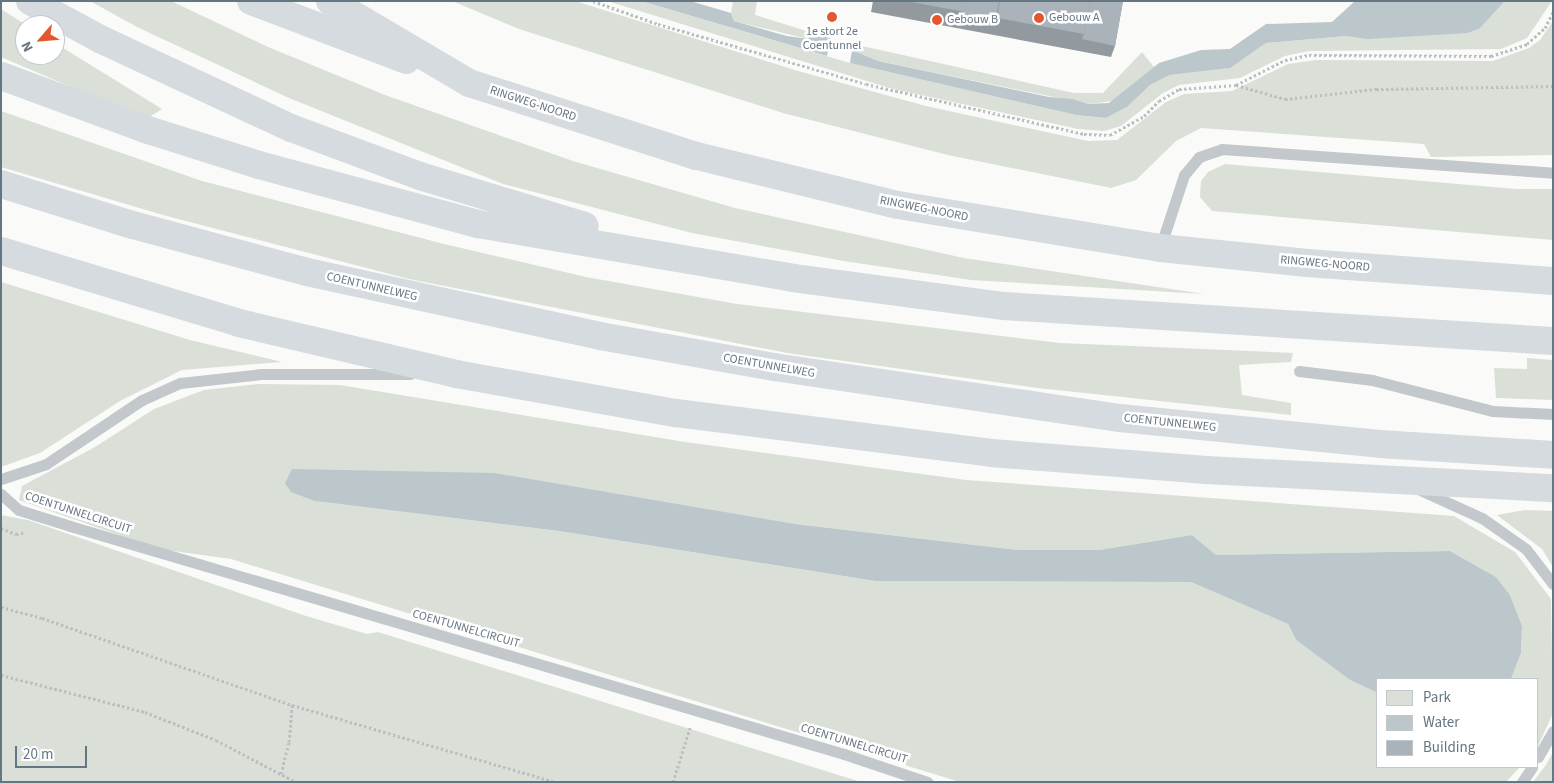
<!DOCTYPE html>
<style>
body{margin:0}
#map{position:relative;width:1554px;height:783px;overflow:hidden;background:#fafaf8;font-family:"Source Sans 3",sans-serif}
div>[style]{position:absolute}
[style*='--x']{left:calc(var(--x)*1px);top:calc(var(--y)*1px);width:calc(var(--w)*1px);rotate:calc(var(--a)*1deg)}
.green>*{inset:0;background:#dadfd7}
.water>*{inset:0;background:#bbc7cb}
.path>*{height:3px;margin-top:-1.5px;transform-origin:0;background:repeating-linear-gradient(90deg,#bbbfc2 0 2.5px,transparent 0 5px)}
.lane>*{height:11px;margin:-5.5px;padding:0 5.5px;transform-origin:5.5px;border-radius:5.5px;background:#c3c8cc}
.highway>*{height:28px;margin:-14px;padding:0 14px;transform-origin:14px;border-radius:14px;background:#d6dbdf}
.wall>*{inset:0;background:#929a9f}
.building>*{inset:0;background:#aab3b9}
.dots>*{width:14px;height:14px;translate:-50% -50%;box-sizing:border-box;border:2px solid #fff;border-radius:50%}
span{translate:-50% -50%;white-space:nowrap;text-align:center;line-height:1.15;-webkit-text-stroke:5px #fff;paint-order:stroke}
.poi-label{font-size:12px;color:#657683}
.left{translate:0 -50%;text-align:left}
.street-label{font-size:12px;color:#657683}
.frame{position:absolute;inset:0;border:2px solid #657683;pointer-events:none}
.legend{position:absolute;left:1376px;top:678px;width:162px;height:90px;box-sizing:border-box;background:#fff;border:1px solid #c1c8cd;margin:0;padding:6px 9px;list-style:none;font-size:15px;color:#657683}
.legend li{display:flex;align-items:center;gap:10px;height:25px}
.legend b{width:25px;border:1px solid #c1c8cd}
.north{position:absolute;left:15px;top:15px;width:50px;height:50px;box-sizing:border-box;background:#fff;border:1px solid #c1c8cd;border-radius:50%;rotate:243deg;font-size:14px;font-weight:700;line-height:20px;text-align:center;color:#657683}
.north::after{content:'';display:block;margin:auto;width:18px;height:22px;background:#e4572e;clip-path:polygon(50% 0,100% 100%,50% 72%,0 100%)}
.scale{position:absolute;left:15px;top:746px;width:72px;height:22px;box-sizing:border-box;border:2px solid #657683;border-top:0;padding-left:6px;font-size:15px;line-height:18px;white-space:nowrap;color:#657683;-webkit-text-stroke:4px #fff;paint-order:stroke}
</style>
<div id="map">
<div class="green">
<div style="clip-path:polygon(90px 1px,171px 1px,268px 47px,385px 95px,573px 161px,735px 208px,964px 258px,1204px 294px,971px 280px,844px 261px,692px 233px,503px 184px,289px 98px,137px 27px)"></div>
<div style="clip-path:polygon(452px 1px,575px 1px,798px 71px,926px 106px,1088px 141px,1117px 140px,1166px 102px,1184px 94px,1232px 91px,1288px 64px,1316px 60px,1493px 61px,1529px 48px,1540px 40px,1553px 21px,1553px 155px,1431px 157px,1424px 144px,1201px 128px,1176px 141px,1136px 180px,1111px 188px,948px 155px,783px 113px,519px 29px)"></div>
<div style="clip-path:polygon(607px 1px,641px 1px,850px 63px,1076px 115px,1106px 118px,1127px 107px,1150px 85px,1170px 75px,1229px 68px,1266px 43px,1346px 36px,1493px 14px,1505px 1px,1552px 1px,1527px 38px,1501px 49px,1309px 51px,1285px 56px,1240px 78px,1179px 85px,1163px 93px,1121px 126px,1104px 131px,1078px 129px,893px 89px)"></div>
<div style="clip-path:polygon(733px 1px,757px 1px,755px 15px,810px 32px,808px 39px,734px 21px,731px 13px)"></div>
<div style="clip-path:polygon(1px 9px,26px 25px,25px 55px,55px 55px,55px 43px,162px 109px,146px 119px,1px 57px)"></div>
<div style="clip-path:polygon(853px 44px,1074px 93px,1103px 93px,1142px 52px,1154px 67px,1113px 101px,1088px 104px,878px 61px,852px 50px)"></div>
<div style="clip-path:polygon(1px 111px,202px 181px,444px 244px,586px 277px,737px 304px,1060px 343px,1293px 353px,1291px 362px,1239px 365px,1242px 395px,1291px 403px,1291px 415px,1038px 388px,787px 353px,409px 279px,163px 215px,1px 167px)"></div>
<div style="clip-path:polygon(1225px 164px,1516px 189px,1553px 189px,1553px 240px,1212px 211px,1200px 197px,1201px 181px,1208px 172px)"></div>
<div style="clip-path:polygon(1px 282px,190px 340px,282px 362px,182px 370px,120px 401px,40px 453px,1px 467px)"></div>
<div style="clip-path:polygon(1527px 358px,1553px 360px,1553px 400px,1496px 398px,1494px 368px,1527px 369px)"></div>
<div style="clip-path:polygon(258px 384px,340px 385px,685px 442px,966px 480px,1454px 516px,1515px 552px,1551px 599px,1553px 713px,1538px 746px,1538px 679px,1511px 679px,1521px 653px,1522px 626px,1510px 595px,1496px 577px,1450px 551px,1216px 555px,1192px 535px,1099px 550px,1019px 550px,795px 524px,315px 501px,559px 531px,875px 581px,1191px 582px,1288px 624px,1296px 640px,1350px 680px,1378px 693px,1378px 767px,1520px 767px,1506px 782px,960px 782px,231px 559px,159px 549px,19px 500px,22px 486px,95px 447px,154px 409px,204px 390px)"></div>
<div style="clip-path:polygon(1525px 510px,1553px 511px,1553px 567px,1542px 549px,1497px 515px)"></div>
<div style="clip-path:polygon(1px 515px,28px 520px,306px 616px,367px 634px,378px 632px,861px 782px,1px 782px)"></div>
<div style="clip-path:polygon(1553px 752px,1553px 782px,1533px 782px,1546px 765px)"></div>
</div>
<div class="water">
<div style="clip-path:polygon(641px 1px,690px 1px,731px 13px,734px 21px,787px 36px,808px 39px,810px 32px,831px 38px,827px 56px)"></div>
<div style="clip-path:polygon(1355px 1px,1505px 1px,1480px 28px,1468px 33px,1368px 39px,1346px 36px,1266px 43px,1230px 68px,1170px 75px,1150px 85px,1127px 107px,1106px 118px,1076px 115px,850px 63px,852px 50px,878px 61px,1049px 97px,1072px 99px,1088px 104px,1109px 103px,1159px 63px,1201px 50px,1230px 49px,1266px 24px,1332px 22px)"></div>
<div style="clip-path:polygon(292px 469px,494px 473px,795px 524px,1019px 550px,1099px 550px,1192px 535px,1216px 555px,1450px 551px,1496px 577px,1510px 595px,1522px 626px,1521px 653px,1511px 679px,1378px 679px,1378px 693px,1350px 680px,1296px 640px,1288px 624px,1191px 582px,875px 581px,559px 531px,315px 501px,291px 492px,285px 483px)"></div>
</div>
<div class="path">
<div style="--x:593;--y:1;--w:69;--a:19.5"></div>
<div style="--x:658;--y:24;--w:216;--a:16.1"></div>
<div style="--x:866;--y:84;--w:224;--a:12.9"></div>
<div style="--x:1084;--y:134;--w:26;--a:2"></div>
<div style="--x:1110;--y:135;--w:39;--a:-29"></div>
<div style="--x:1144;--y:116;--w:21;--a:-45"></div>
<div style="--x:1159;--y:101;--w:23;--a:-31"></div>
<div style="--x:1179;--y:89;--w:57;--a:-4"></div>
<div style="--x:1236;--y:85;--w:55;--a:-27"></div>
<div style="--x:1285;--y:60;--w:25;--a:-12"></div>
<div style="--x:1309;--y:55;--w:182;--a:0.3"></div>
<div style="--x:1491;--y:56;--w:38;--a:-18"></div>
<div style="--x:1527;--y:44;--w:24;--a:-42"></div>
<div style="--x:1545;--y:28;--w:18;--a:-63"></div>
<div style="--x:1236;--y:85;--w:51;--a:15.9"></div>
<div style="--x:1285;--y:99;--w:92;--a:-6.3"></div>
<div style="--x:1376;--y:89;--w:177;--a:-1"></div>
<div style="--x:1;--y:528;--w:16;--a:22"></div>
<div style="--x:16;--y:534;--w:10;--a:-11"></div>
<div style="--x:1;--y:607;--w:42;--a:15"></div>
<div style="--x:42;--y:618;--w:265;--a:19.2"></div>
<div style="--x:292;--y:705;--w:274;--a:16.3"></div>
<div style="--x:1;--y:675;--w:149;--a:14.4"></div>
<div style="--x:145;--y:712;--w:76;--a:21.5"></div>
<div style="--x:216;--y:740;--w:90;--a:27.7"></div>
<div style="--x:281;--y:774;--w:33;--a:-76"></div>
<div style="--x:289;--y:742;--w:37;--a:-85"></div>
<div style="--x:673;--y:782;--w:57;--a:-72.5"></div>
</div>
<div class="lane">
<div style="--x:1160;--y:248;--w:77;--a:-71.8"></div>
<div style="--x:1184;--y:175;--w:23;--a:-50"></div>
<div style="--x:1199;--y:157;--w:24;--a:-19"></div>
<div style="--x:1222;--y:149;--w:332;--a:4.1"></div>
<div style="--x:1299;--y:371;--w:74;--a:7"></div>
<div style="--x:1372;--y:380;--w:125;--a:14.4"></div>
<div style="--x:1493;--y:411;--w:60;--a:2.9"></div>
<div style="--x:1;--y:479;--w:47;--a:-18.4"></div>
<div style="--x:46;--y:464;--w:115;--a:-33.7"></div>
<div style="--x:142;--y:400;--w:42;--a:-24.1"></div>
<div style="--x:180;--y:383;--w:82;--a:-6.3"></div>
<div style="--x:262;--y:374;--w:148;--a:0"></div>
<div style="--x:1418;--y:489;--w:70;--a:24.4"></div>
<div style="--x:1482;--y:518;--w:54;--a:35.2"></div>
<div style="--x:1526;--y:549;--w:44;--a:52.4"></div>
<div style="--x:1;--y:494;--w:24;--a:42"></div>
<div style="--x:19;--y:510;--w:53;--a:17.4"></div>
<div style="--x:70;--y:526;--w:807;--a:16.41"></div>
<div style="--x:844;--y:754;--w:88;--a:18.6"></div>
<div style="--x:1538;--y:757;--w:30;--a:-60"></div>
<div style="--x:1522;--y:782;--w:18;--a:-56"></div>
</div>
<div class="highway">
<div style="--x:30;--y:1;--w:80;--a:28.5"></div>
<div style="--x:100;--y:39;--w:211;--a:25"></div>
<div style="--x:291;--y:128;--w:138;--a:20.4"></div>
<div style="--x:420;--y:176;--w:172;--a:16.9"></div>
<div style="--x:251;--y:1;--w:166;--a:20.8"></div>
<div style="--x:330;--y:1;--w:161;--a:30.5"></div>
<div style="--x:469;--y:83;--w:239;--a:17.8"></div>
<div style="--x:697;--y:156;--w:207;--a:13.7"></div>
<div style="--x:898;--y:205;--w:266;--a:9.3"></div>
<div style="--x:1160;--y:248;--w:148;--a:5.8"></div>
<div style="--x:1307;--y:263;--w:247;--a:4.2"></div>
<div style="--x:1;--y:76;--w:157;--a:20.2"></div>
<div style="--x:148;--y:130;--w:116;--a:17.5"></div>
<div style="--x:259;--y:165;--w:227;--a:15.1"></div>
<div style="--x:478;--y:224;--w:320;--a:9.7"></div>
<div style="--x:793;--y:278;--w:213;--a:7.6"></div>
<div style="--x:1004;--y:306;--w:550;--a:3.65"></div>
<div style="--x:1;--y:184;--w:138;--a:17.3"></div>
<div style="--x:133;--y:225;--w:180;--a:15.1"></div>
<div style="--x:307;--y:272;--w:300;--a:12.3"></div>
<div style="--x:600;--y:336;--w:177;--a:10.1"></div>
<div style="--x:774;--y:367;--w:350;--a:8.4"></div>
<div style="--x:1120;--y:418;--w:261;--a:5.7"></div>
<div style="--x:1380;--y:444;--w:173;--a:3.6"></div>
<div style="--x:1;--y:251;--w:249;--a:16.8"></div>
<div style="--x:239;--y:323;--w:223;--a:13.2"></div>
<div style="--x:456;--y:374;--w:223;--a:10.1"></div>
<div style="--x:676;--y:413;--w:318;--a:7.2"></div>
<div style="--x:991;--y:453;--w:216;--a:4.5"></div>
<div style="--x:1206;--y:470;--w:347;--a:3"></div>
</div>
<div class="wall">
<div style="clip-path:polygon(873px 1px,1123px 1px,1115px 46px,1111px 57px,871px 12px)"></div>
</div>
<div class="building">
<div style="clip-path:polygon(906px 1px,967px 1px,965px 12px)"></div>
<div style="clip-path:polygon(967px 1px,999px 1px,995px 23px,963px 17px)"></div>
<div style="clip-path:polygon(1000px 1px,1090px 1px,1084px 34px,997px 18px)"></div>
<div style="clip-path:polygon(1090px 1px,1123px 1px,1115px 46px,1082px 39px,1084px 34px)"></div>
</div>
<div class="dots">
<div style="left:832px;top:17px;background:#e4572e"></div>
<div style="left:1039px;top:18px;background:#e4572e"></div>
<div style="left:937px;top:20px;background:#e4572e"></div>
</div>
<div class="poi-label">
<span class="left" style="left:1049px;top:18px">Gebouw A</span>
<span class="left" style="left:947px;top:20px">Gebouw B</span>
<span style="left:832px;top:39px">1e stort 2e<br>Coentunnel</span>
</div>
<div class="street-label">
<span style="left:533px;top:104px;rotate:18deg">RINGWEG-NOORD</span>
<span style="left:924px;top:209px;rotate:11deg">RINGWEG-NOORD</span>
<span style="left:1325px;top:264px;rotate:5deg">RINGWEG-NOORD</span>
<span style="left:372px;top:287px;rotate:13deg">COENTUNNELWEG</span>
<span style="left:769px;top:366px;rotate:10deg">COENTUNNELWEG</span>
<span style="left:1170px;top:423px;rotate:6deg">COENTUNNELWEG</span>
<span style="left:78px;top:513px;rotate:18deg">COENTUNNELCIRCUIT</span>
<span style="left:466px;top:629px;rotate:16deg">COENTUNNELCIRCUIT</span>
<span style="left:854px;top:744px;rotate:17deg">COENTUNNELCIRCUIT</span>
</div>
<div class="frame"></div>
<ul class="legend">
<li><b style="height:14px;background:#dadfd7"></b>Park</li>
<li><b style="height:14px;background:#bbc7cb"></b>Water</li>
<li><b style="height:14px;background:#aab3b9"></b>Building</li>
</ul>
<div class="north">N</div>
<div class="scale">20 m</div>
</div>
